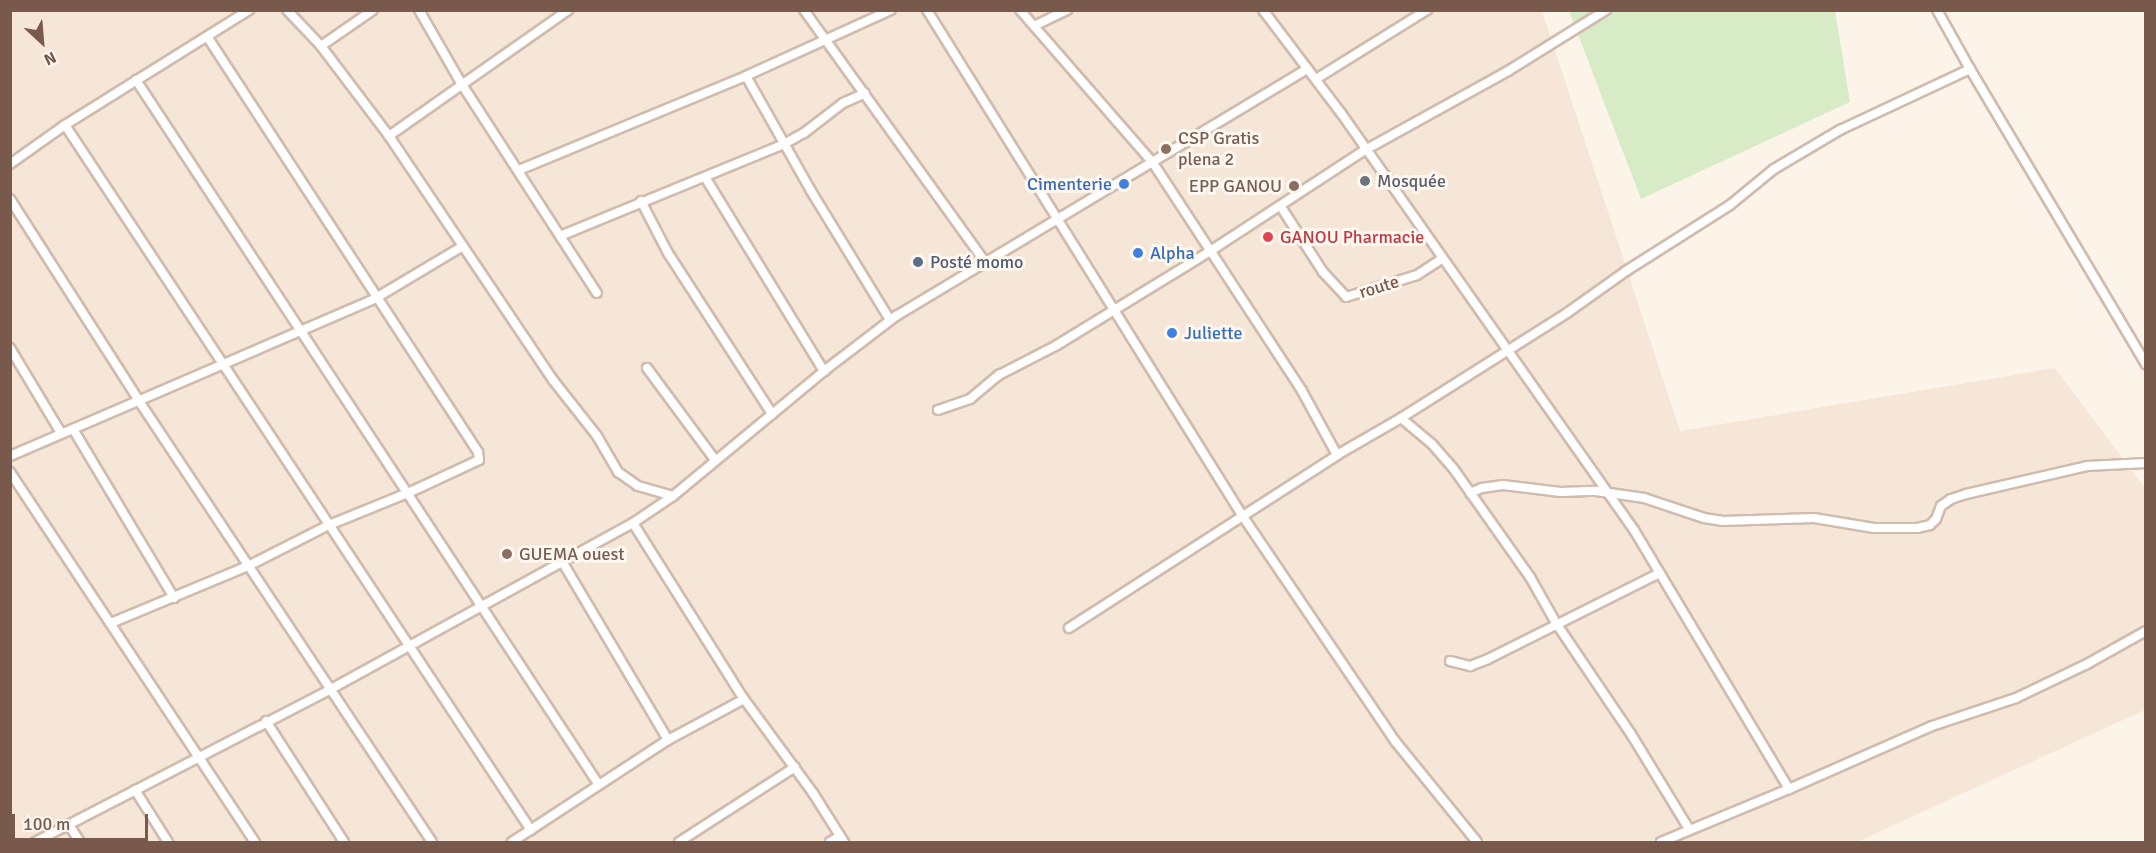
<!DOCTYPE html>
<meta charset="utf-8">
<style>
body{margin:0}
#map{position:relative;width:2156px;height:853px;overflow:hidden;background:#fdf4e9;font-family:Signika,sans-serif}
div>[style]{position:absolute}
[style*='--x']{left:calc(var(--x)*1px);top:calc(var(--y)*1px);width:calc(var(--w)*1px);rotate:calc(var(--a)*1deg)}
.residential>*{inset:0;background:#f5e6d7}
.green>*{inset:0;background:#d7ecc6}
.roads{filter:drop-shadow(2px 0 #d0bbad) drop-shadow(-2px 0 #d0bbad) drop-shadow(0 2px #d0bbad) drop-shadow(0 -2px #d0bbad)}
.street>*{height:8px;margin:-4px;padding:0 4px;transform-origin:4px;border-radius:4px;background:#fff}
.dots>*{width:16px;height:16px;translate:-50% -50%;box-sizing:border-box;border:3px solid #fff8f0;border-radius:50%}
span{translate:-50% -50%;white-space:nowrap;text-align:center;line-height:1.15;-webkit-text-stroke:6px #fff8f0;paint-order:stroke}
.education-label{font-size:18px;color:#785e54}
.left{translate:0 -50%;text-align:left}
.right{translate:-100% -50%;text-align:right}
.worship-label{font-size:18px;color:#5b616d}
.shop-label{font-size:18px;color:#366cbe}
.health-label{font-size:18px;color:#be3a42}
.service-label{font-size:18px;color:#4e5e75}
.street-label{font-size:18px;color:#79594b}
.frame{position:absolute;inset:0;border:12px solid #79594b;pointer-events:none}
.north{position:absolute;left:12px;top:12px;width:60px;height:60px;-webkit-text-stroke:4px #fff8f0;paint-order:stroke;rotate:154deg;font-size:16px;font-weight:700;line-height:24px;text-align:center;color:#79594b}
.north::after{content:'';display:block;margin:auto;width:21px;height:27px;background:#79594b;clip-path:polygon(50% 0,100% 100%,50% 72%,0 100%)}
.scale{position:absolute;left:12px;top:814px;width:136px;height:27px;box-sizing:border-box;border:3px solid #79594b;border-top:0;padding-left:8px;font-size:18px;line-height:21px;white-space:nowrap;color:#79594b;-webkit-text-stroke:4px #fff8f0;paint-order:stroke}
</style>
<div id="map">
<div class="residential">
<div style="clip-path:polygon(10px 11px,1542px 11px,1680px 431px,2055px 368px,2145px 488px,2145px 710px,1857px 842px,11px 842px)"></div>
</div>
<div class="green">
<div style="clip-path:polygon(1569px 11px,1835px 11px,1850px 102px,1641px 199px)"></div>
</div>
<div class="roads">
<div class="street">
<div style="--x:287;--y:10;--w:50;--a:46.6"></div>
<div style="--x:321;--y:46;--w:113;--a:52.9"></div>
<div style="--x:389;--y:136;--w:294;--a:56.1"></div>
<div style="--x:553;--y:380;--w:71;--a:51.8"></div>
<div style="--x:597;--y:436;--w:42;--a:59.7"></div>
<div style="--x:618;--y:472;--w:24;--a:35"></div>
<div style="--x:638;--y:486;--w:36;--a:16"></div>
<div style="--x:419;--y:10;--w:84;--a:60.1"></div>
<div style="--x:461;--y:83;--w:250;--a:57.1"></div>
<div style="--x:804;--y:10;--w:312;--a:54.3"></div>
<div style="--x:927;--y:10;--w:595;--a:58.05"></div>
<div style="--x:1242;--y:515;--w:273;--a:55.9"></div>
<div style="--x:1395;--y:741;--w:130;--a:50.9"></div>
<div style="--x:1020;--y:10;--w:203;--a:49"></div>
<div style="--x:1153;--y:163;--w:272;--a:56.8"></div>
<div style="--x:1302;--y:391;--w:73;--a:61.3"></div>
<div style="--x:1263;--y:10;--w:129;--a:52.9"></div>
<div style="--x:1341;--y:113;--w:510;--a:54.91"></div>
<div style="--x:1634;--y:530;--w:302;--a:59.1"></div>
<div style="--x:1789;--y:789;--w:156;--a:-23.8"></div>
<div style="--x:1932;--y:726;--w:89;--a:-18.4"></div>
<div style="--x:2016;--y:698;--w:79;--a:-25.6"></div>
<div style="--x:2087;--y:664;--w:68;--a:-29.2"></div>
<div style="--x:1034;--y:26;--w:37;--a:-26"></div>
<div style="--x:321;--y:46;--w:63;--a:-34.7"></div>
<div style="--x:1970;--y:69;--w:344;--a:59.2"></div>
<div style="--x:746;--y:76;--w:132;--a:60.5"></div>
<div style="--x:811;--y:191;--w:151;--a:58.5"></div>
<div style="--x:1316;--y:79;--w:131;--a:-31.9"></div>
<div style="--x:136;--y:80;--w:843;--a:56.71"></div>
<div style="--x:65;--y:125;--w:845;--a:56.54"></div>
<div style="--x:389;--y:136;--w:219;--a:-35.1"></div>
<div style="--x:10;--y:164;--w:67;--a:-35.3"></div>
<div style="--x:65;--y:125;--w:217;--a:-32"></div>
<div style="--x:519;--y:170;--w:246;--a:-22.5"></div>
<div style="--x:746;--y:76;--w:159;--a:-24.5"></div>
<div style="--x:705;--y:177;--w:228;--a:58.5"></div>
<div style="--x:10;--y:199;--w:240;--a:57.4"></div>
<div style="--x:139;--y:401;--w:529;--a:56.4"></div>
<div style="--x:641;--y:201;--w:59;--a:62.6"></div>
<div style="--x:668;--y:253;--w:192;--a:57.1"></div>
<div style="--x:1283;--y:210;--w:74;--a:57.2"></div>
<div style="--x:1323;--y:272;--w:34;--a:47"></div>
<div style="--x:1346;--y:297;--w:74;--a:-17.2"></div>
<div style="--x:1417;--y:275;--w:30;--a:-33"></div>
<div style="--x:560;--y:236;--w:242;--a:-22.3"></div>
<div style="--x:784;--y:144;--w:23;--a:-29"></div>
<div style="--x:804;--y:133;--w:49;--a:-37.6"></div>
<div style="--x:843;--y:103;--w:24;--a:-24"></div>
<div style="--x:10;--y:348;--w:99;--a:59"></div>
<div style="--x:647;--y:368;--w:114;--a:53.5"></div>
<div style="--x:938;--y:410;--w:34;--a:-19"></div>
<div style="--x:970;--y:399;--w:38;--a:-40"></div>
<div style="--x:999;--y:375;--w:65;--a:-27.3"></div>
<div style="--x:1057;--y:345;--w:182;--a:-31.5"></div>
<div style="--x:1212;--y:250;--w:183;--a:-33.2"></div>
<div style="--x:1365;--y:150;--w:163;--a:-28.9"></div>
<div style="--x:1508;--y:71;--w:115;--a:-31.9"></div>
<div style="--x:1401;--y:418;--w:40;--a:40"></div>
<div style="--x:1432;--y:444;--w:32;--a:49"></div>
<div style="--x:1453;--y:468;--w:133;--a:54.8"></div>
<div style="--x:1530;--y:577;--w:53;--a:60.5"></div>
<div style="--x:1556;--y:623;--w:134;--a:56"></div>
<div style="--x:1631;--y:734;--w:111;--a:58.6"></div>
<div style="--x:73;--y:429;--w:197;--a:59.1"></div>
<div style="--x:10;--y:456;--w:399;--a:-23.3"></div>
<div style="--x:376;--y:298;--w:101;--a:-30.9"></div>
<div style="--x:10;--y:472;--w:444;--a:56.5"></div>
<div style="--x:1470;--y:493;--w:13;--a:-23"></div>
<div style="--x:1482;--y:488;--w:21;--a:-8"></div>
<div style="--x:1503;--y:485;--w:58;--a:6.9"></div>
<div style="--x:1561;--y:492;--w:35;--a:-2"></div>
<div style="--x:1596;--y:491;--w:49;--a:8.3"></div>
<div style="--x:1644;--y:498;--w:63;--a:18.4"></div>
<div style="--x:1704;--y:518;--w:18;--a:9"></div>
<div style="--x:1722;--y:521;--w:92;--a:-1.9"></div>
<div style="--x:1814;--y:518;--w:61;--a:9.5"></div>
<div style="--x:1874;--y:528;--w:43;--a:0"></div>
<div style="--x:1917;--y:528;--w:13;--a:-13"></div>
<div style="--x:1930;--y:525;--w:8;--a:-45"></div>
<div style="--x:1936;--y:519;--w:14;--a:-69"></div>
<div style="--x:1941;--y:506;--w:12;--a:-35"></div>
<div style="--x:1951;--y:499;--w:16;--a:-18"></div>
<div style="--x:1966;--y:494;--w:124;--a:-13"></div>
<div style="--x:2087;--y:466;--w:59;--a:-2.9"></div>
<div style="--x:633;--y:523;--w:208;--a:57.8"></div>
<div style="--x:744;--y:699;--w:117;--a:53.7"></div>
<div style="--x:813;--y:793;--w:58;--a:57.7"></div>
<div style="--x:563;--y:563;--w:206;--a:59.3"></div>
<div style="--x:111;--y:623;--w:151;--a:-22.6"></div>
<div style="--x:250;--y:565;--w:89;--a:-26.9"></div>
<div style="--x:329;--y:525;--w:85;--a:-22.1"></div>
<div style="--x:408;--y:493;--w:78;--a:-24.9"></div>
<div style="--x:479;--y:460;--w:8;--a:-97"></div>
<div style="--x:478;--y:452;--w:496;--a:-123.1"></div>
<div style="--x:1069;--y:628;--w:319;--a:-32.8"></div>
<div style="--x:1337;--y:455;--w:74;--a:-30"></div>
<div style="--x:1401;--y:418;--w:196;--a:-32.3"></div>
<div style="--x:1567;--y:313;--w:72;--a:-35.4"></div>
<div style="--x:1626;--y:271;--w:123;--a:-32.4"></div>
<div style="--x:1730;--y:205;--w:57;--a:-39.3"></div>
<div style="--x:1774;--y:169;--w:77;--a:-30.6"></div>
<div style="--x:1840;--y:130;--w:144;--a:-25.1"></div>
<div style="--x:1970;--y:69;--w:68;--a:-119.2"></div>
<div style="--x:1450;--y:661;--w:21;--a:14"></div>
<div style="--x:1470;--y:666;--w:19;--a:-21"></div>
<div style="--x:1488;--y:659;--w:192;--a:-26.6"></div>
<div style="--x:266;--y:721;--w:144;--a:57.2"></div>
<div style="--x:135;--y:790;--w:62;--a:57.6"></div>
<div style="--x:69;--y:825;--w:20;--a:57"></div>
<div style="--x:35;--y:842;--w:333;--a:-27.3"></div>
<div style="--x:331;--y:689;--w:345;--a:-28.8"></div>
<div style="--x:633;--y:523;--w:48;--a:-34"></div>
<div style="--x:673;--y:496;--w:196;--a:-39.6"></div>
<div style="--x:824;--y:371;--w:91;--a:-37.4"></div>
<div style="--x:896;--y:316;--w:480;--a:-31"></div>
<div style="--x:512;--y:842;--w:186;--a:-33.2"></div>
<div style="--x:668;--y:740;--w:86;--a:-28.3"></div>
<div style="--x:679;--y:842;--w:138;--a:-32.9"></div>
<div style="--x:830;--y:842;--w:12;--a:-31"></div>
<div style="--x:1661;--y:842;--w:139;--a:-22.5"></div>
</div>
</div>
<div class="dots">
<div style="left:1166px;top:149px;background:#8d6e63"></div>
<div style="left:1365px;top:181px;background:#6b7280"></div>
<div style="left:1124px;top:184px;background:#3f7fe0"></div>
<div style="left:1294px;top:186px;background:#8d6e63"></div>
<div style="left:1268px;top:237px;background:#e0444e"></div>
<div style="left:1138px;top:253px;background:#3f7fe0"></div>
<div style="left:918px;top:262px;background:#5c6f8a"></div>
<div style="left:1172px;top:333px;background:#3f7fe0"></div>
<div style="left:507px;top:554px;background:#8d6e63"></div>
</div>
<div class="education-label">
<span class="left" style="left:1178px;top:149px">CSP Gratis<br>plena 2</span>
<span class="right" style="left:1282px;top:186px">EPP GANOU</span>
<span class="left" style="left:519px;top:554px">GUEMA ouest</span>
</div>
<div class="worship-label">
<span class="left" style="left:1377px;top:181px">Mosquée</span>
</div>
<div class="shop-label">
<span class="right" style="left:1112px;top:184px">Cimenterie</span>
<span class="left" style="left:1150px;top:253px">Alpha</span>
<span class="left" style="left:1184px;top:333px">Juliette</span>
</div>
<div class="health-label">
<span class="left" style="left:1280px;top:237px">GANOU Pharmacie</span>
</div>
<div class="service-label">
<span class="left" style="left:930px;top:262px">Posté momo</span>
</div>
<div class="street-label">
<span style="left:1379px;top:287px;rotate:-17deg">route</span>
</div>
<div class="frame"></div>
<div class="north">N</div>
<div class="scale">100 m</div>
</div>
